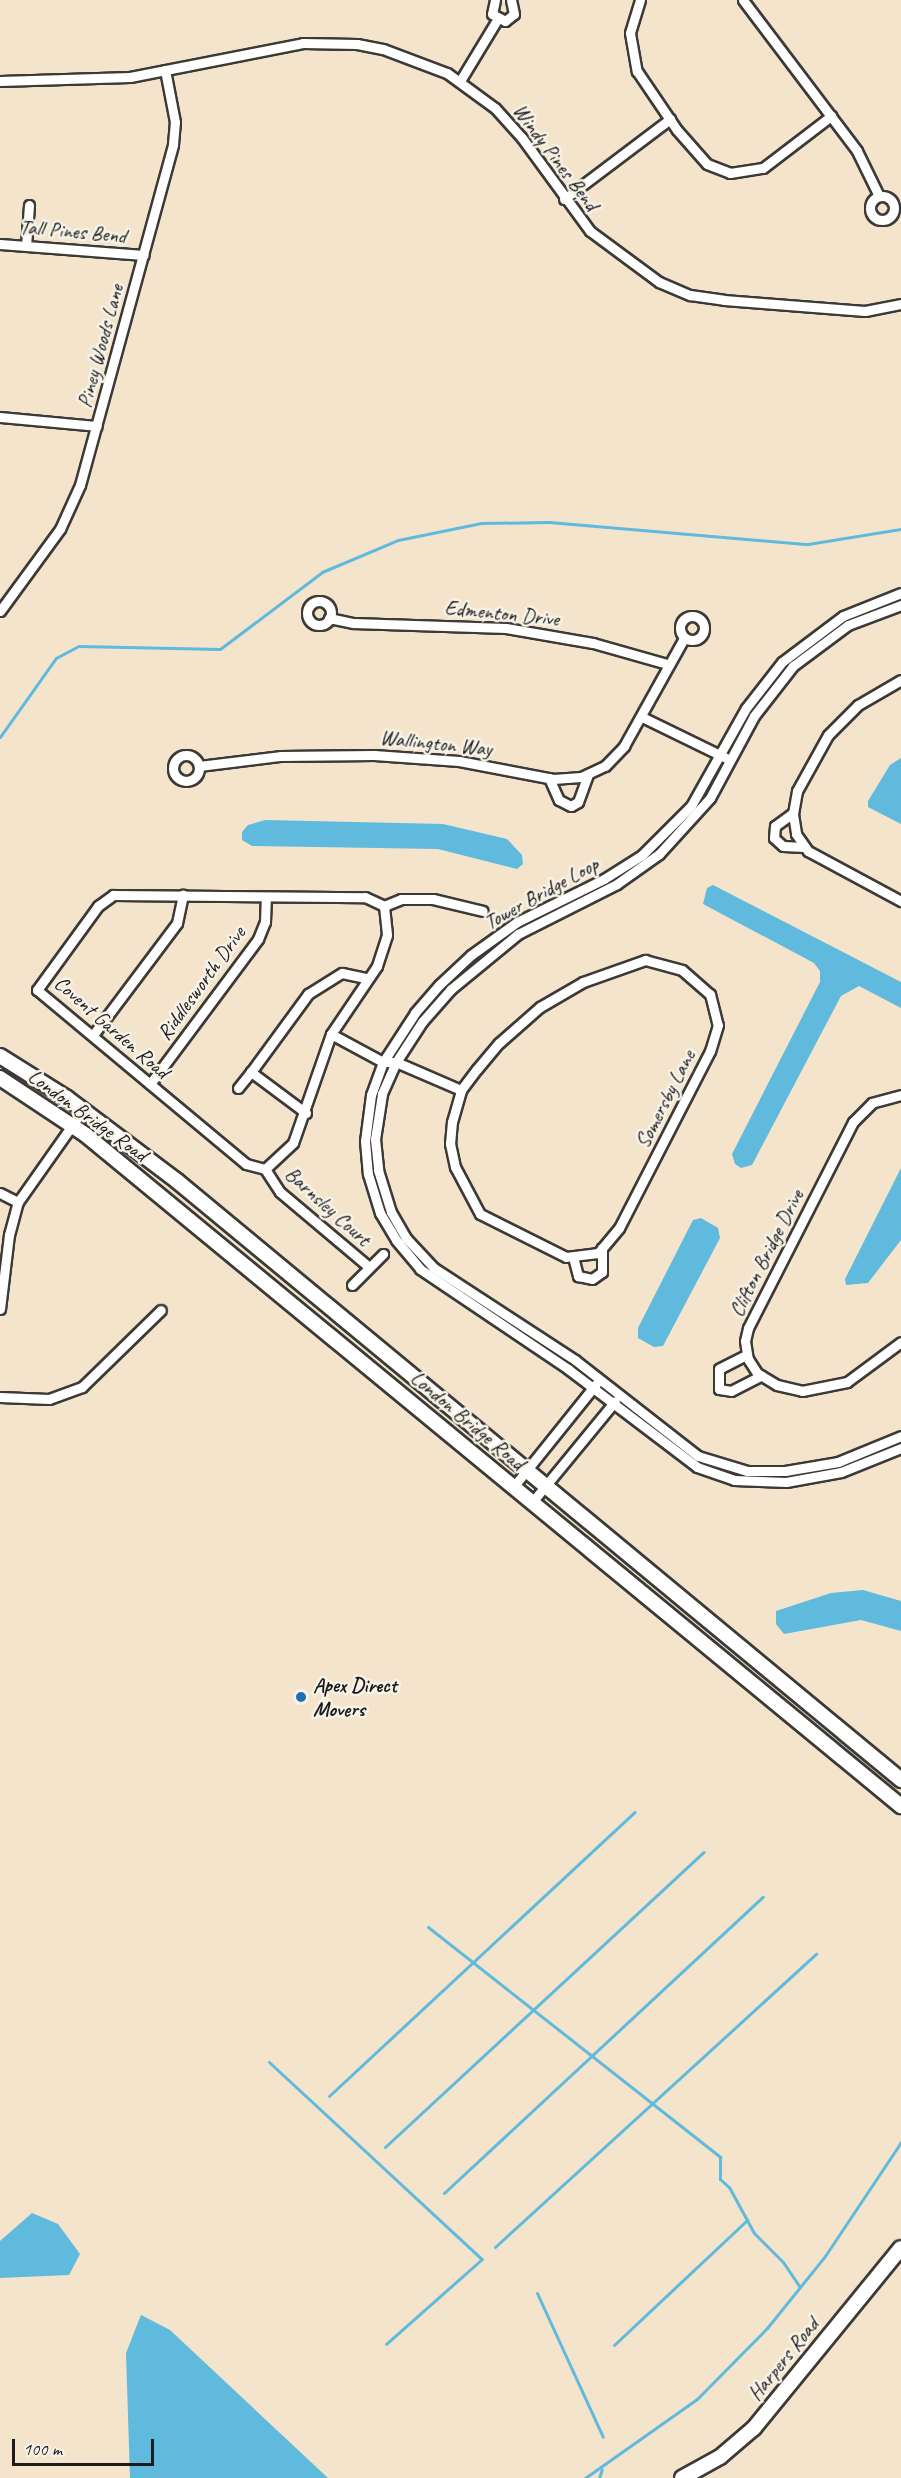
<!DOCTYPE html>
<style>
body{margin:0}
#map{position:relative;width:901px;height:2478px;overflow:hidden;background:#f4e4cc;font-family:Caveat,sans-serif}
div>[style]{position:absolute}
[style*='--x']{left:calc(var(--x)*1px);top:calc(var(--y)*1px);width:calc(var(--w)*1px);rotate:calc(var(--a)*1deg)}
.water>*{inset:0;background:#5fbadd}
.stream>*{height:3px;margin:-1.5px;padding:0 1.5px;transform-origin:1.5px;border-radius:1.5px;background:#5fbadd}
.roads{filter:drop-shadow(2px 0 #3c3a36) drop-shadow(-2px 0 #3c3a36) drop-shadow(0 2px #3c3a36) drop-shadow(0 -2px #3c3a36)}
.street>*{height:9px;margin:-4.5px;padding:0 4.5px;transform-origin:4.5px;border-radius:4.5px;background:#fff}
.street>.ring{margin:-4.5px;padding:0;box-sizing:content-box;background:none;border:9px solid #fff;border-radius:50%}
.secondary>*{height:14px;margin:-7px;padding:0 7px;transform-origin:7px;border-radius:7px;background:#fff}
.dots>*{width:16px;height:16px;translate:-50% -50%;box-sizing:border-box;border:3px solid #f7f3e8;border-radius:50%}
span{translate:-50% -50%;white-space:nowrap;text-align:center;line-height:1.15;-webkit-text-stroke:5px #f7f3e8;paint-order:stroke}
.street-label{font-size:21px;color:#1c1c1c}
.poi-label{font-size:21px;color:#1c1c1c;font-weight:700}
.left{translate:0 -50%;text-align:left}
.scale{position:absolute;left:12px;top:2439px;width:142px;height:27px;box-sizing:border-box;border:3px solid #1c1c1c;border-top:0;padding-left:8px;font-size:18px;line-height:21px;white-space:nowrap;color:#1c1c1c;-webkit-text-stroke:4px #f7f3e8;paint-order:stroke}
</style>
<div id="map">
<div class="water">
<div style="clip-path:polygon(901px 758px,901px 824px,868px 807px,868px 801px,890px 765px)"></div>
<div style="clip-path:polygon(265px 820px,443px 824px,507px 839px,522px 855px,523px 864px,517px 869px,438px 849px,252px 846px,242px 840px,242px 832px,248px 825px)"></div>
<div style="clip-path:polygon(713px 885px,901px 982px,901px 1008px,859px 986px,841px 996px,752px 1165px,741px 1168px,735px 1164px,732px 1154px,820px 982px,820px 971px,814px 963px,703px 904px,707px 888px)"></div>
<div style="clip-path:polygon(901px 1168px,901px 1240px,868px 1283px,846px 1285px,845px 1279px)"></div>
<div style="clip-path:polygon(701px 1218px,718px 1228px,720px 1238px,663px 1346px,654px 1347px,638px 1338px,638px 1328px,693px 1220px)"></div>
<div style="clip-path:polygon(863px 1590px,901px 1601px,901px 1631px,861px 1620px,784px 1634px,776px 1624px,776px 1611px,831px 1593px)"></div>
<div style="clip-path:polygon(32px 2213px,58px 2224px,80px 2254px,69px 2275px,0 2278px,0 2241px)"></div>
<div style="clip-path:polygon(141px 2315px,170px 2330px,328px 2478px,130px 2478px,126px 2353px)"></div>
</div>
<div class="stream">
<div style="--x:0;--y:737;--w:97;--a:-54.7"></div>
<div style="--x:56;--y:658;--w:26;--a:-28"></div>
<div style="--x:79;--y:646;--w:141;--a:1.2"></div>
<div style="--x:220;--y:649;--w:128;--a:-37"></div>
<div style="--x:322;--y:572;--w:82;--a:-22.8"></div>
<div style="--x:398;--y:540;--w:85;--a:-11.6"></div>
<div style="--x:481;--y:523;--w:68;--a:-0.8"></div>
<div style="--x:549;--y:522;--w:260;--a:4.9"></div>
<div style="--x:808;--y:544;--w:94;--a:-9.2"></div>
<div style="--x:428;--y:1927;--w:372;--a:38.2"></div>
<div style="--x:720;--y:2157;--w:22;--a:90"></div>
<div style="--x:720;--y:2179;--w:12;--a:42"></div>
<div style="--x:729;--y:2187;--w:52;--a:61.5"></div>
<div style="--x:754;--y:2233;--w:41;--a:45"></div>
<div style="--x:783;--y:2262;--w:30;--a:56"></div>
<div style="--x:269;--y:2062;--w:290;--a:42.8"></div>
<div style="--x:482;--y:2259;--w:128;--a:138.5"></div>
<div style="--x:329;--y:2096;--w:417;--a:-42.9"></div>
<div style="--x:385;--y:2147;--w:434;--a:-42.8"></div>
<div style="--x:444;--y:2193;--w:435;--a:-42.9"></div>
<div style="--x:495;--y:2247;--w:435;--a:-42.4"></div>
<div style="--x:537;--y:2293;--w:158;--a:65.4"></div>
<div style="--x:614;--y:2345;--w:183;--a:-43.2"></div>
<div style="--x:585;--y:2478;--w:137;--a:-35.2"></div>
<div style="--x:697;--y:2399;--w:100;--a:-45.4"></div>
<div style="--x:767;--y:2328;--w:92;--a:-51.1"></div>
<div style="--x:825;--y:2256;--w:137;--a:-56.3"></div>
<div style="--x:599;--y:2478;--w:9;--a:-72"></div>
</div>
<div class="roads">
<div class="street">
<div style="--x:495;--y:0;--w:14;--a:102"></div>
<div style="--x:492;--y:14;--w:15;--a:28"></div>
<div style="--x:505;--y:21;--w:11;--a:-38"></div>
<div style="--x:514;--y:14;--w:14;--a:-102"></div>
<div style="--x:640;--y:0;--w:34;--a:107"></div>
<div style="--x:630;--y:33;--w:39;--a:80"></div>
<div style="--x:637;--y:71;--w:71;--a:55.9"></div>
<div style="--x:677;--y:130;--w:45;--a:48.6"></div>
<div style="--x:707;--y:164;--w:25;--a:21"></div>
<div style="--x:730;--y:173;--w:33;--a:-9"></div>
<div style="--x:763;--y:168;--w:86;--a:-37.4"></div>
<div style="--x:743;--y:0;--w:189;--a:52.9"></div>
<div style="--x:857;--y:151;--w:50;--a:63.9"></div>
<div style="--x:0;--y:81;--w:130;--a:-1.8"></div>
<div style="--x:130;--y:77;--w:176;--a:-11.1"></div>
<div style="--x:303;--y:43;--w:54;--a:1.1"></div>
<div style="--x:357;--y:44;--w:26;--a:11"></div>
<div style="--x:383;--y:49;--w:68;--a:20.6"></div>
<div style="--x:447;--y:73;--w:59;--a:36.1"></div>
<div style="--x:495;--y:108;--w:40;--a:48"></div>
<div style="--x:522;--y:138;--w:115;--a:53.8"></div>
<div style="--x:590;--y:231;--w:86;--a:36.5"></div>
<div style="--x:659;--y:282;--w:34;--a:23"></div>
<div style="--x:690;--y:295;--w:34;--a:8"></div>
<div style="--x:724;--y:300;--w:141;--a:4.5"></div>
<div style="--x:865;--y:311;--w:37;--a:-11"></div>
<div style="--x:460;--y:81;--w:71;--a:-58.8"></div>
<div class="ring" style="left:870px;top:196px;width:15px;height:15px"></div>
<div style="--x:564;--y:199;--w:133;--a:-37"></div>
<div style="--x:0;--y:244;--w:144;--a:4.4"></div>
<div style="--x:26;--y:246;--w:41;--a:-85.8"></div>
<div style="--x:0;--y:417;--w:97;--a:5.3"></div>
<div style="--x:901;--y:593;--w:62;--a:158.4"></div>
<div style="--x:843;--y:616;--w:76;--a:143"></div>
<div style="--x:782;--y:662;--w:58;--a:128"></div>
<div style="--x:746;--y:708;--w:112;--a:119.3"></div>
<div style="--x:691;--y:806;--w:69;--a:135"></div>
<div style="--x:642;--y:855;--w:45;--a:147.7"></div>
<div style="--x:604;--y:879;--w:97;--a:153.7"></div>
<div style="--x:517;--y:922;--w:57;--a:144.3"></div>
<div style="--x:471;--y:955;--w:44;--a:136.8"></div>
<div style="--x:439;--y:985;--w:37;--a:131"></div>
<div style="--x:415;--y:1013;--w:59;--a:123.1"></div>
<div style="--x:383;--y:1062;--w:35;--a:110"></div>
<div style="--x:371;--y:1095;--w:46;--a:97.4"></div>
<div style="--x:365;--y:1141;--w:33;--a:85"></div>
<div style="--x:368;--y:1174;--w:41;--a:72.9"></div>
<div style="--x:380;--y:1213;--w:31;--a:59"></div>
<div style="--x:396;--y:1240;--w:38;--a:50"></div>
<div style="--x:420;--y:1269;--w:179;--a:34"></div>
<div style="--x:568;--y:1369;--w:162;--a:37.2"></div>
<div style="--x:697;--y:1467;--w:39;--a:19"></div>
<div style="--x:734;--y:1480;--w:52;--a:2.2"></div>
<div style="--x:786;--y:1482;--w:56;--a:-10.3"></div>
<div style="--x:841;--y:1472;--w:65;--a:-21.8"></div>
<div class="ring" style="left:307px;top:601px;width:15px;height:15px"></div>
<div style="--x:901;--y:605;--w:57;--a:159.3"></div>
<div style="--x:848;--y:625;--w:69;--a:143.3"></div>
<div style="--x:793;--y:666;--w:63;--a:128"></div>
<div style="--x:754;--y:716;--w:93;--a:118.2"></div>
<div style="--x:710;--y:798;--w:76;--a:132.3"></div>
<div style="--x:659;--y:854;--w:52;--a:144.5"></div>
<div style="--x:617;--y:884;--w:111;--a:153.2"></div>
<div style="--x:518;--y:934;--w:87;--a:140.6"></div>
<div style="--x:451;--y:989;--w:44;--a:131.3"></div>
<div style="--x:422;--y:1022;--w:48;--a:123"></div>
<div style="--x:396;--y:1062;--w:35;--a:114"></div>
<div style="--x:382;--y:1094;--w:46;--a:98.8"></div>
<div style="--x:375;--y:1139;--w:31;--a:84"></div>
<div style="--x:378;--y:1170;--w:44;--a:72.8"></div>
<div style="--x:391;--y:1212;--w:30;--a:60"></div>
<div style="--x:406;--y:1238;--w:41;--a:47"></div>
<div style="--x:434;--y:1268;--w:168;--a:33.1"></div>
<div style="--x:575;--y:1360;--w:156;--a:38"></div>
<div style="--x:698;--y:1456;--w:51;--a:17"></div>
<div style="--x:747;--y:1471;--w:38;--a:0"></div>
<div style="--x:785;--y:1471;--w:54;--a:-9.6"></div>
<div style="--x:838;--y:1462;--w:68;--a:-22.4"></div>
<div style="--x:0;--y:611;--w:102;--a:-53.8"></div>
<div style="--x:60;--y:529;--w:48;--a:-65.6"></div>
<div style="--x:80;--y:485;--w:353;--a:-74.7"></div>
<div style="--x:173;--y:144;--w:22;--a:-85"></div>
<div style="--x:175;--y:122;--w:53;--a:-100.9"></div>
<div class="ring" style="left:680px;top:616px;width:15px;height:15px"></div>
<div style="--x:329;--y:618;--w:25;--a:12"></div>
<div style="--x:353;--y:623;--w:153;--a:1.9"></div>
<div style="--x:506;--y:628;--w:88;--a:9.8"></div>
<div style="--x:593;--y:643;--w:77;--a:15.8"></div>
<div style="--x:901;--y:680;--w:50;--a:149.8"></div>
<div style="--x:858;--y:705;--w:42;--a:135"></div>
<div style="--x:828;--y:735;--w:64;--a:119"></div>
<div style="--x:797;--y:791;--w:23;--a:100"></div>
<div style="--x:793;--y:814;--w:20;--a:81"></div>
<div style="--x:796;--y:834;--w:21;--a:55"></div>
<div style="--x:808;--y:851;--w:106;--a:28.3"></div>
<div style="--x:642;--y:717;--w:93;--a:26"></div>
<div class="ring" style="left:173px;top:755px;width:17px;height:17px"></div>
<div style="--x:199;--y:766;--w:83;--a:-7"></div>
<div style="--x:281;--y:756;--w:93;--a:-0.6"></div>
<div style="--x:374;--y:755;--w:85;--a:4"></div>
<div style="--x:459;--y:761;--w:96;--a:10.8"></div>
<div style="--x:553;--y:779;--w:28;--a:-4"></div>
<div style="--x:581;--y:777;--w:26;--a:-25"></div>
<div style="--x:605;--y:766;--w:28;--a:-46"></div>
<div style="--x:624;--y:746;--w:124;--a:-60.9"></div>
<div style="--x:549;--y:778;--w:24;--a:66"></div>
<div style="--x:559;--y:800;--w:13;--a:27"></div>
<div style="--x:571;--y:806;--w:8;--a:-30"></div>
<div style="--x:578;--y:802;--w:30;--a:-70"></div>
<div style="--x:793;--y:813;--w:22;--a:144"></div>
<div style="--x:775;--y:826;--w:12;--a:95"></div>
<div style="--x:774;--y:838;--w:12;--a:42"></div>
<div style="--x:783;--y:846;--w:21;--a:3"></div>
<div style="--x:113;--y:895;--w:252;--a:0.5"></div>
<div style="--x:365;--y:897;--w:21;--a:25"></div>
<div style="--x:384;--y:906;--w:29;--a:84"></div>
<div style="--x:387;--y:935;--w:33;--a:108"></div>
<div style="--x:377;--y:966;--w:82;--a:124.1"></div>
<div style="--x:331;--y:1034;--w:115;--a:109.2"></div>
<div style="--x:293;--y:1143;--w:38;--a:137"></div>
<div style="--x:265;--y:1169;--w:20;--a:-165"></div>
<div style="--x:246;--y:1164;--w:272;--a:-140.2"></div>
<div style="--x:37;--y:990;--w:104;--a:-54"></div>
<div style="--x:98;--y:906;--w:19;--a:-36"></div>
<div style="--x:384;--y:906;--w:18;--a:-22"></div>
<div style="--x:401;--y:899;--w:32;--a:0"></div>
<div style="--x:433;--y:899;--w:51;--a:13.5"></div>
<div style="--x:645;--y:960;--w:38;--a:15"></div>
<div style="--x:682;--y:970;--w:37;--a:41"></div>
<div style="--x:710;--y:994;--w:32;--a:76"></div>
<div style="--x:718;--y:1025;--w:27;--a:107"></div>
<div style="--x:710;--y:1051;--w:199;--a:117.2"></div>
<div style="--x:619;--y:1228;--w:33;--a:130"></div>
<div style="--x:598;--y:1253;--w:32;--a:173"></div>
<div style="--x:566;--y:1257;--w:96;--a:-153.4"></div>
<div style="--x:480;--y:1214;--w:53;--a:-118"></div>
<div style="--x:455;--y:1167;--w:24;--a:-102"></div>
<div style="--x:450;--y:1144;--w:22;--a:-85"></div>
<div style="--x:452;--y:1122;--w:33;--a:-74"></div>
<div style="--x:461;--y:1090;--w:26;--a:-53"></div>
<div style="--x:477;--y:1069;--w:34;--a:-50"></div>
<div style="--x:499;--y:1043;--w:55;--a:-41.3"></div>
<div style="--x:540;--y:1007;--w:50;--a:-30.2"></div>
<div style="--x:583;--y:982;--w:66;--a:-19.5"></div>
<div style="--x:331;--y:1034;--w:59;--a:28.3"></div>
<div style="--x:383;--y:1062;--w:13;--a:0"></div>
<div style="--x:396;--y:1062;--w:71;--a:23.3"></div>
<div style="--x:93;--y:1035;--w:140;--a:-53.1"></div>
<div style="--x:177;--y:923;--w:29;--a:-78"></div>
<div style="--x:150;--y:1084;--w:181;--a:-53.3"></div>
<div style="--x:258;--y:939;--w:18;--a:-68"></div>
<div style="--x:265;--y:922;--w:25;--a:-88"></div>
<div style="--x:238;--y:1088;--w:21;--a:-51"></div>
<div style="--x:901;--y:1095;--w:30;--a:165"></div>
<div style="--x:872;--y:1103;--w:27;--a:135"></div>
<div style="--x:853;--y:1122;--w:231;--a:117"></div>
<div style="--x:748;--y:1328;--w:13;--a:103"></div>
<div style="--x:745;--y:1341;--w:18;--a:81"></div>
<div style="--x:748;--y:1359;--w:17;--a:57"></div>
<div style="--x:757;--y:1373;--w:23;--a:31"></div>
<div style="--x:777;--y:1385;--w:26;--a:13"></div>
<div style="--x:802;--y:1391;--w:46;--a:-11.3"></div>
<div style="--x:847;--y:1382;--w:67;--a:-36.5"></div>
<div style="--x:306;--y:1113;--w:69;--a:-143.3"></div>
<div style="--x:251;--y:1072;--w:97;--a:-53.8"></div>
<div style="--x:308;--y:994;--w:40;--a:-32"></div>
<div style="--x:342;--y:973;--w:24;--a:12"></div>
<div style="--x:265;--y:1169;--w:27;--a:57"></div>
<div style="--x:280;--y:1192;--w:116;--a:40.1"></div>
<div style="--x:0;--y:1193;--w:20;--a:27"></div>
<div style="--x:573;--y:1257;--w:20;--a:75"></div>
<div style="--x:578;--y:1276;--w:14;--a:12"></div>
<div style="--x:592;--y:1279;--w:12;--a:-35"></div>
<div style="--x:602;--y:1272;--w:24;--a:-90"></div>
<div style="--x:352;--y:1285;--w:44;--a:-45"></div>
<div style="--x:0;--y:1309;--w:75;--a:-83.1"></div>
<div style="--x:9;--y:1235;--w:34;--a:-75"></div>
<div style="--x:18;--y:1202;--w:113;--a:-54.8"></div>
<div style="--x:746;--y:1355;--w:30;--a:153"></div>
<div style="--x:719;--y:1369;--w:20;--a:90"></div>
<div style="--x:719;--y:1389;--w:12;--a:9"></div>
<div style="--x:731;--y:1391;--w:34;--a:-27"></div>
<div style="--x:0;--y:1397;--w:49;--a:2.3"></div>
<div style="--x:49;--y:1399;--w:35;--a:-20"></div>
<div style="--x:82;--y:1387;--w:110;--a:-44.3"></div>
<div style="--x:514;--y:1486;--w:131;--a:-51.2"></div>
<div style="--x:533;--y:1501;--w:129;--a:-50.6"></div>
</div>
<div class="secondary">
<div style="--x:0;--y:1056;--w:79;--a:32.1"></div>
<div style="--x:67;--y:1098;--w:138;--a:37"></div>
<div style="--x:177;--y:1181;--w:940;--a:39.6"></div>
<div style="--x:0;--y:1078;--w:103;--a:33.5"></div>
<div style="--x:86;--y:1135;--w:1056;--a:39.47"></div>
<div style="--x:682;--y:2478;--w:43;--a:-28.9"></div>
<div style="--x:720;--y:2457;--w:45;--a:-40.5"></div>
<div style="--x:754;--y:2428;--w:232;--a:-50.8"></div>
</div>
</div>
<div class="dots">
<div style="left:301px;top:1697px;background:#1f6fb2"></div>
</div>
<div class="street-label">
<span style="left:556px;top:157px;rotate:53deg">Windy Pines Bend</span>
<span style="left:73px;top:231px;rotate:5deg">Tall Pines Bend</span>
<span style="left:100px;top:346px;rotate:-75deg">Piney Woods Lane</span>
<span style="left:502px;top:613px;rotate:6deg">Edmenton Drive</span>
<span style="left:436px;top:743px;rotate:6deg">Wallington Way</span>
<span style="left:541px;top:893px;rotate:-29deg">Tower Bridge Loop</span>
<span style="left:201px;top:983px;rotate:-54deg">Riddlesworth Drive</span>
<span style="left:112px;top:1027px;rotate:41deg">Covent Garden Road</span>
<span style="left:665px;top:1099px;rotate:-63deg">Somersby Lane</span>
<span style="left:88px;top:1115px;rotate:36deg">London Bridge Road</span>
<span style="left:328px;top:1206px;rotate:42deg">Barnsley Court</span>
<span style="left:766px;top:1253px;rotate:-63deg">Clifton Bridge Drive</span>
<span style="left:468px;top:1420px;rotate:40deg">London Bridge Road</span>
<span style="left:783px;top:2359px;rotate:-51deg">Harpers Road</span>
</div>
<div class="poi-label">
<span class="left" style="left:313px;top:1697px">Apex Direct<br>Movers</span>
</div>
<div class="scale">100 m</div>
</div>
